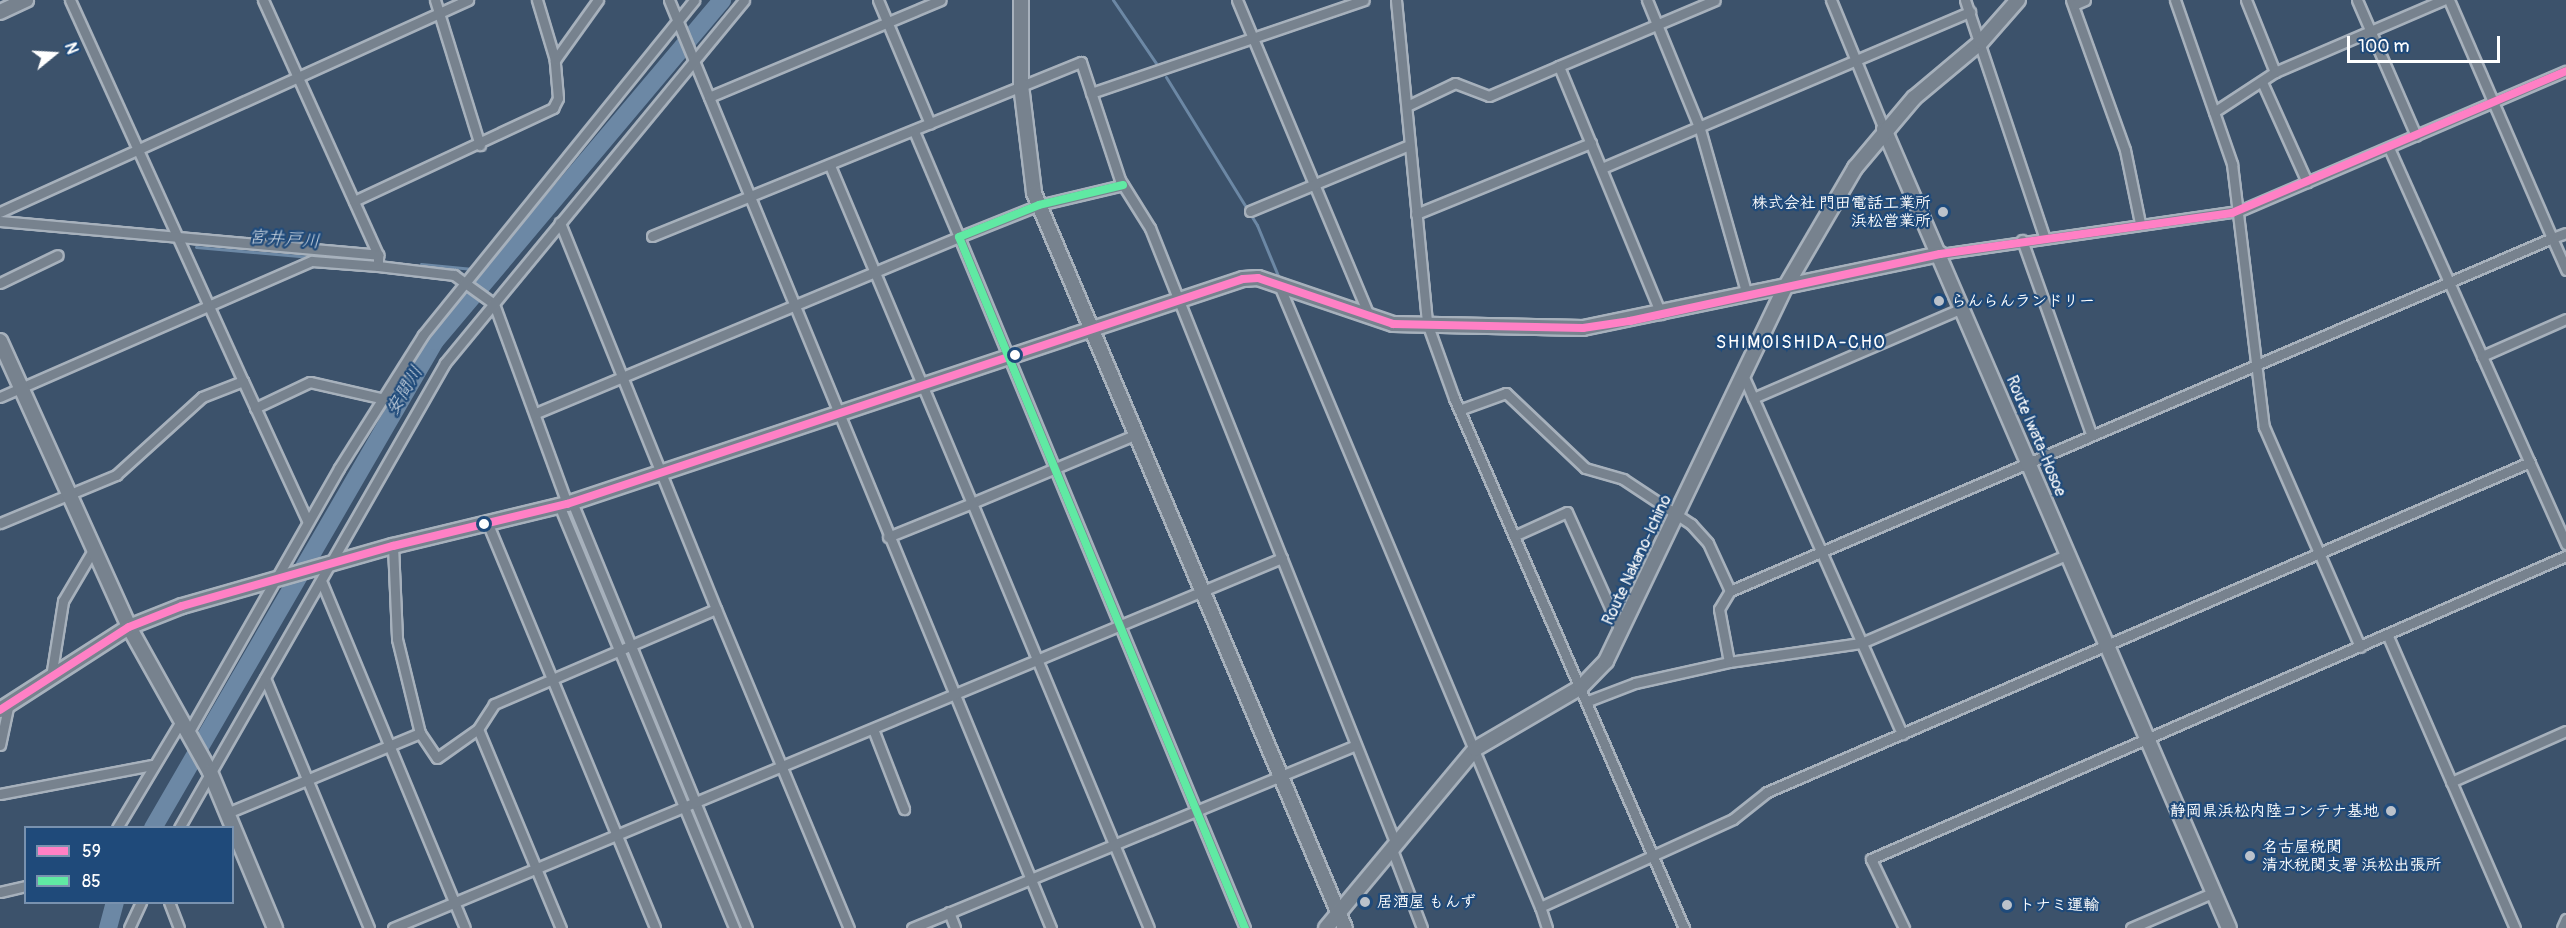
<!DOCTYPE html>
<meta charset="utf-8">
<style>
body{margin:0}
#map{position:relative;width:2566px;height:928px;overflow:hidden;background:#3c526b;font-family:Pangolin,"Klee One",sans-serif}
div>[style]{position:absolute}
[style*='--x']{left:calc(var(--x)*1px);top:calc(var(--y)*1px);width:calc(var(--w)*1px);rotate:calc(var(--a)*1deg)}
.stream>*{height:3px;margin:-1.5px;padding:0 1.5px;transform-origin:1.5px;border-radius:1.5px;background:#6c88a5}
.river>*{height:18px;margin:-9px;padding:0 9px;transform-origin:9px;border-radius:9px;background:#6c88a5}
.roads{filter:drop-shadow(2px 0 #a7b1bc) drop-shadow(-2px 0 #a7b1bc) drop-shadow(0 2px #a7b1bc) drop-shadow(0 -2px #a7b1bc)}
.street>*{height:9px;margin:-4.5px;padding:0 4.5px;transform-origin:4.5px;border-radius:4.5px;background:#77828e}
.secondary>*{height:14px;margin:-7px;padding:0 7px;transform-origin:7px;border-radius:7px;background:#77828e}
.bus-1>*{height:8px;margin:-4px;padding:0 4px;transform-origin:4px;border-radius:4px;background:#ff80c5}
.bus-2>*{height:8px;margin:-4px;padding:0 4px;transform-origin:4px;border-radius:4px;background:#60e9a3}
.dots>*{width:16px;height:16px;translate:-50% -50%;box-sizing:border-box;border:3px solid #1f4a7a;border-radius:50%}
span{translate:-50% -50%;white-space:nowrap;text-align:center;line-height:1.15;-webkit-text-stroke:4.5px #1f4a7a;paint-order:stroke}
.poi-label{font-size:16px;color:#fff;font-weight:700}
.right{translate:-100% -50%;text-align:right}
.left{translate:0 -50%;text-align:left}
.street-label{font-size:16px;color:#fff}
.water-label{font-size:18px;color:#d4dde6;font-style:italic}
.neighbourhood-label{font-size:18px;color:#fff;letter-spacing:1.5px}
.legend{position:absolute;left:24px;top:826px;width:210px;height:78px;box-sizing:border-box;background:#1f4a7a;border:2px solid #7992af;margin:0;padding:8px 10px;list-style:none;font-size:18px;color:#fff}
.legend li{display:flex;align-items:center;gap:12px;height:30px}
.legend b{width:30px;border:2px solid #7992af}
.north{position:absolute;left:24px;top:24px;width:60px;height:60px;-webkit-text-stroke:4px #1f4a7a;paint-order:stroke;rotate:72deg;font-size:16px;font-weight:700;line-height:24px;text-align:center;color:#fff}
.north::after{content:'';display:block;margin:auto;width:21px;height:27px;background:#fff;clip-path:polygon(50% 0,100% 100%,50% 72%,0 100%)}
.scale{position:absolute;left:2347px;top:36px;width:153px;height:27px;box-sizing:border-box;border:3px solid #fff;border-top:0;padding-left:8px;font-size:18px;line-height:21px;white-space:nowrap;color:#fff;-webkit-text-stroke:4px #1f4a7a;paint-order:stroke}
</style>
<div id="map">
<div class="stream">
<div style="--x:1113;--y:0;--w:76;--a:55.7"></div>
<div style="--x:1166;--y:77;--w:174;--a:58.4"></div>
<div style="--x:1257;--y:225;--w:57;--a:67.5"></div>
<div style="--x:196;--y:247;--w:115;--a:5"></div>
<div style="--x:326;--y:258;--w:44;--a:1.3"></div>
<div style="--x:421;--y:264;--w:52;--a:5.5"></div>
<div style="--x:480;--y:269;--w:13;--a:0"></div>
<div style="--x:1480;--y:752;--w:133;--a:67.5"></div>
</div>
<div class="river">
<div style="--x:153;--y:828;--w:563;--a:-59.93"></div>
<div style="--x:435;--y:341;--w:446;--a:-49.9"></div>
<div style="--x:108;--y:928;--w:27;--a:-75"></div>
</div>
<div class="roads">
<div class="street">
<div style="--x:70;--y:0;--w:418;--a:65.6"></div>
<div style="--x:263;--y:0;--w:280;--a:65.7"></div>
<div style="--x:435;--y:0;--w:152;--a:72.8"></div>
<div style="--x:669;--y:0;--w:1004;--a:67.63"></div>
<div style="--x:878;--y:0;--w:134;--a:67.2"></div>
<div style="--x:1237;--y:0;--w:342;--a:67.3"></div>
<div style="--x:1396;--y:0;--w:324;--a:84.5"></div>
<div style="--x:1427;--y:323;--w:80;--a:70.2"></div>
<div style="--x:1454;--y:398;--w:578;--a:66.54"></div>
<div style="--x:1647;--y:0;--w:139;--a:67.7"></div>
<div style="--x:1700;--y:129;--w:173;--a:74.2"></div>
<div style="--x:1831;--y:0;--w:139;--a:67.7"></div>
<div style="--x:1965;--y:0;--w:249;--a:71.5"></div>
<div style="--x:2071;--y:0;--w:159;--a:70.2"></div>
<div style="--x:2125;--y:150;--w:75;--a:78.4"></div>
<div style="--x:2175;--y:0;--w:174;--a:70.8"></div>
<div style="--x:2232;--y:164;--w:265;--a:83.1"></div>
<div style="--x:2264;--y:427;--w:240;--a:66.4"></div>
<div style="--x:2246;--y:0;--w:78;--a:68.1"></div>
<div style="--x:2357;--y:0;--w:148;--a:66.5"></div>
<div style="--x:2074;--y:5;--w:12;--a:-24"></div>
<div style="--x:555;--y:60;--w:74;--a:-54.4"></div>
<div style="--x:2262;--y:82;--w:110;--a:65.8"></div>
<div style="--x:1091;--y:93;--w:288;--a:-18.8"></div>
<div style="--x:709;--y:97;--w:251;--a:-22.7"></div>
<div style="--x:1407;--y:106;--w:53;--a:-25.6"></div>
<div style="--x:1455;--y:83;--w:36;--a:21"></div>
<div style="--x:1489;--y:96;--w:76;--a:-23.2"></div>
<div style="--x:2214;--y:112;--w:73;--a:-33.3"></div>
<div style="--x:2275;--y:72;--w:183;--a:-23.2"></div>
<div style="--x:2389;--y:148;--w:228;--a:65.9"></div>
<div style="--x:831;--y:168;--w:363;--a:67.2"></div>
<div style="--x:972;--y:503;--w:179;--a:-22.7"></div>
<div style="--x:1602;--y:168;--w:400;--a:-23"></div>
<div style="--x:1123;--y:185;--w:86;--a:166.6"></div>
<div style="--x:1039;--y:205;--w:86;--a:158.2"></div>
<div style="--x:959;--y:237;--w:748;--a:67.52"></div>
<div style="--x:354;--y:201;--w:220;--a:-25"></div>
<div style="--x:553;--y:108;--w:11;--a:-63"></div>
<div style="--x:558;--y:98;--w:38;--a:-95"></div>
<div style="--x:555;--y:60;--w:63;--a:-106.7"></div>
<div style="--x:1250;--y:211;--w:172;--a:-22.5"></div>
<div style="--x:0;--y:212;--w:514;--a:-24.37"></div>
<div style="--x:1416;--y:214;--w:189;--a:-22.1"></div>
<div style="--x:0;--y:221;--w:380;--a:5.1"></div>
<div style="--x:378;--y:255;--w:11;--a:90"></div>
<div style="--x:378;--y:266;--w:77;--a:6.8"></div>
<div style="--x:454;--y:275;--w:49;--a:35.9"></div>
<div style="--x:494;--y:304;--w:213;--a:69.9"></div>
<div style="--x:2566;--y:233;--w:15;--a:160"></div>
<div style="--x:2552;--y:238;--w:35;--a:66"></div>
<div style="--x:652;--y:236;--w:463;--a:-22.1"></div>
<div style="--x:1081;--y:62;--w:124;--a:71.7"></div>
<div style="--x:1120;--y:180;--w:57;--a:58"></div>
<div style="--x:1150;--y:228;--w:661;--a:68.25"></div>
<div style="--x:1395;--y:842;--w:10;--a:101"></div>
<div style="--x:1393;--y:852;--w:81;--a:69.1"></div>
<div style="--x:2022;--y:240;--w:206;--a:70.4"></div>
<div style="--x:1940;--y:254;--w:302;--a:-8.2"></div>
<div style="--x:2239;--y:211;--w:356;--a:-23.2"></div>
<div style="--x:0;--y:283;--w:64;--a:-25.8"></div>
<div style="--x:1279;--y:285;--w:675;--a:67.24"></div>
<div style="--x:1661;--y:314;--w:268;--a:-112.4"></div>
<div style="--x:1559;--y:66;--w:169;--a:-22.9"></div>
<div style="--x:2566;--y:319;--w:92;--a:156.2"></div>
<div style="--x:2482;--y:356;--w:206;--a:65.9"></div>
<div style="--x:1743;--y:375;--w:393;--a:66.1"></div>
<div style="--x:0;--y:397;--w:340;--a:-23.6"></div>
<div style="--x:312;--y:261;--w:66;--a:4.3"></div>
<div style="--x:1753;--y:398;--w:228;--a:-23.3"></div>
<div style="--x:255;--y:408;--w:61;--a:-25.3"></div>
<div style="--x:310;--y:382;--w:76;--a:12.9"></div>
<div style="--x:1459;--y:410;--w:50;--a:-19.9"></div>
<div style="--x:1506;--y:393;--w:109;--a:43.5"></div>
<div style="--x:1585;--y:468;--w:40;--a:16"></div>
<div style="--x:1623;--y:479;--w:82;--a:33.5"></div>
<div style="--x:1691;--y:524;--w:25;--a:48"></div>
<div style="--x:1708;--y:543;--w:53;--a:65.4"></div>
<div style="--x:1730;--y:591;--w:895;--a:-23.24"></div>
<div style="--x:2552;--y:238;--w:259;--a:-113.4"></div>
<div style="--x:536;--y:413;--w:458;--a:-22.6"></div>
<div style="--x:959;--y:237;--w:115;--a:-113"></div>
<div style="--x:572;--y:502;--w:461;--a:67.7"></div>
<div style="--x:559;--y:505;--w:458;--a:67.5"></div>
<div style="--x:487;--y:522;--w:439;--a:67.5"></div>
<div style="--x:0;--y:523;--w:126;--a:-22.5"></div>
<div style="--x:116;--y:475;--w:116;--a:-42.2"></div>
<div style="--x:202;--y:397;--w:44;--a:-21.3"></div>
<div style="--x:243;--y:381;--w:155;--a:65.3"></div>
<div style="--x:1514;--y:536;--w:58;--a:-24.4"></div>
<div style="--x:1567;--y:512;--w:132;--a:65.8"></div>
<div style="--x:888;--y:537;--w:91;--a:-22"></div>
<div style="--x:972;--y:503;--w:460;--a:67.4"></div>
<div style="--x:393;--y:546;--w:93;--a:87.5"></div>
<div style="--x:397;--y:639;--w:97;--a:76.3"></div>
<div style="--x:322;--y:583;--w:373;--a:67.5"></div>
<div style="--x:716;--y:609;--w:346;--a:67.4"></div>
<div style="--x:2387;--y:634;--w:321;--a:66.5"></div>
<div style="--x:1729;--y:662;--w:54;--a:-100.7"></div>
<div style="--x:1719;--y:609;--w:21;--a:-59"></div>
<div style="--x:51;--y:677;--w:77;--a:-81"></div>
<div style="--x:63;--y:601;--w:59;--a:-59.5"></div>
<div style="--x:265;--y:678;--w:271;--a:67.4"></div>
<div style="--x:1588;--y:701;--w:50;--a:-21"></div>
<div style="--x:1635;--y:683;--w:96;--a:-12.6"></div>
<div style="--x:1729;--y:662;--w:133;--a:-8.2"></div>
<div style="--x:1861;--y:643;--w:226;--a:-23.2"></div>
<div style="--x:478;--y:729;--w:216;--a:67.4"></div>
<div style="--x:873;--y:729;--w:86;--a:68.8"></div>
<div style="--x:188;--y:733;--w:305;--a:-60.3"></div>
<div style="--x:339;--y:468;--w:157;--a:-57.7"></div>
<div style="--x:423;--y:335;--w:431;--a:-51"></div>
<div style="--x:0;--y:745;--w:39;--a:-78"></div>
<div style="--x:2451;--y:782;--w:126;--a:-23.9"></div>
<div style="--x:0;--y:794;--w:155;--a:-10.8"></div>
<div style="--x:227;--y:813;--w:209;--a:-22.5"></div>
<div style="--x:420;--y:733;--w:30;--a:56"></div>
<div style="--x:437;--y:758;--w:50;--a:-35.3"></div>
<div style="--x:478;--y:729;--w:30;--a:-57"></div>
<div style="--x:494;--y:704;--w:241;--a:-23.2"></div>
<div style="--x:716;--y:609;--w:417;--a:-112"></div>
<div style="--x:117;--y:828;--w:125;--a:-59.1"></div>
<div style="--x:179;--y:828;--w:536;--a:-60.23"></div>
<div style="--x:445;--y:363;--w:470;--a:-50.5"></div>
<div style="--x:0;--y:892;--w:27;--a:-13"></div>
<div style="--x:169;--y:902;--w:28;--a:69"></div>
<div style="--x:949;--y:912;--w:17;--a:69"></div>
<div style="--x:129;--y:928;--w:29;--a:-65"></div>
<div style="--x:393;--y:928;--w:963;--a:-22.6"></div>
<div style="--x:912;--y:928;--w:478;--a:-22.4"></div>
<div style="--x:1547;--y:928;--w:22;--a:-108"></div>
<div style="--x:1540;--y:907;--w:212;--a:-24.5"></div>
<div style="--x:1733;--y:819;--w:43;--a:-38.5"></div>
<div style="--x:1767;--y:792;--w:831;--a:-23.39"></div>
<div style="--x:1904;--y:928;--w:76;--a:-115.6"></div>
<div style="--x:1871;--y:859;--w:758;--a:-23.56"></div>
<div style="--x:2131;--y:928;--w:90;--a:-23.4"></div>
<div style="--x:2562;--y:928;--w:10;--a:-66"></div>
</div>
<div class="secondary">
<div style="--x:1021;--y:0;--w:85;--a:90"></div>
<div style="--x:1021;--y:85;--w:109;--a:83.1"></div>
<div style="--x:1034;--y:193;--w:798;--a:67.07"></div>
<div style="--x:0;--y:12;--w:29;--a:-25"></div>
<div style="--x:1884;--y:129;--w:870;--a:66.65"></div>
<div style="--x:0;--y:341;--w:314;--a:65.7"></div>
<div style="--x:129;--y:627;--w:166;--a:60.8"></div>
<div style="--x:210;--y:772;--w:169;--a:67.4"></div>
<div style="--x:0;--y:710;--w:153;--a:-32.8"></div>
<div style="--x:129;--y:627;--w:57;--a:-21.6"></div>
<div style="--x:182;--y:606;--w:219;--a:-15.9"></div>
<div style="--x:393;--y:546;--w:179;--a:-13.6"></div>
<div style="--x:567;--y:504;--w:712;--a:-18.41"></div>
<div style="--x:1243;--y:279;--w:15;--a:-4"></div>
<div style="--x:1258;--y:278;--w:143;--a:18.8"></div>
<div style="--x:1393;--y:324;--w:190;--a:1.2"></div>
<div style="--x:1583;--y:328;--w:365;--a:-11.7"></div>
<div style="--x:1326;--y:928;--w:233;--a:-50.2"></div>
<div style="--x:1475;--y:749;--w:123;--a:-30.3"></div>
<div style="--x:1581;--y:687;--w:36;--a:-46"></div>
<div style="--x:1606;--y:661;--w:416;--a:-64.4"></div>
<div style="--x:1786;--y:286;--w:137;--a:-59.7"></div>
<div style="--x:1855;--y:168;--w:92;--a:-49.9"></div>
<div style="--x:1914;--y:98;--w:87;--a:-39.9"></div>
<div style="--x:1981;--y:42;--w:56;--a:-48.6"></div>
</div>
</div>
<div class="bus-1">
<div style="--x:0;--y:710;--w:153;--a:-32.8"></div>
<div style="--x:129;--y:627;--w:57;--a:-21.6"></div>
<div style="--x:182;--y:606;--w:219;--a:-15.9"></div>
<div style="--x:393;--y:546;--w:179;--a:-13.6"></div>
<div style="--x:567;--y:504;--w:712;--a:-18.41"></div>
<div style="--x:1243;--y:279;--w:15;--a:-4"></div>
<div style="--x:1258;--y:278;--w:143;--a:18.8"></div>
<div style="--x:1393;--y:324;--w:190;--a:1.2"></div>
<div style="--x:1583;--y:328;--w:48;--a:-8.5"></div>
<div style="--x:1630;--y:321;--w:317;--a:-12.2"></div>
<div style="--x:1940;--y:254;--w:295;--a:-8"></div>
<div style="--x:2232;--y:213;--w:363;--a:-23"></div>
</div>
<div class="bus-2">
<div style="--x:1123;--y:185;--w:86;--a:166.6"></div>
<div style="--x:1039;--y:205;--w:86;--a:158.2"></div>
<div style="--x:959;--y:237;--w:748;--a:67.52"></div>
</div>
<div class="dots">
<div style="left:1943px;top:212px;background:#bbc2cb"></div>
<div style="left:1939px;top:301px;background:#bbc2cb"></div>
<div style="left:1015px;top:355px;background:#fff"></div>
<div style="left:484px;top:524px;background:#fff"></div>
<div style="left:2391px;top:811px;background:#bbc2cb"></div>
<div style="left:2250px;top:856px;background:#bbc2cb"></div>
<div style="left:1365px;top:902px;background:#bbc2cb"></div>
<div style="left:2007px;top:905px;background:#bbc2cb"></div>
</div>
<div class="poi-label">
<span class="right" style="left:1931px;top:212px">株式会社 門田電話工業所<br>浜松営業所</span>
<span class="left" style="left:1951px;top:301px">らんらんランドリー</span>
<span class="right" style="left:2379px;top:811px">静岡県浜松内陸コンテナ基地</span>
<span class="left" style="left:2262px;top:856px">名古屋税関<br>清水税関支署 浜松出張所</span>
<span class="left" style="left:1377px;top:902px">居酒屋 もんず</span>
<span class="left" style="left:2019px;top:905px">トナミ運輸</span>
</div>
<div class="street-label">
<span style="left:2036px;top:436px;rotate:67deg">Route Iwata-Hosoe</span>
<span style="left:1637px;top:560px;rotate:-65deg">Route Nakano-Ichino</span>
</div>
<div class="water-label">
<span style="left:284px;top:240px;rotate:4deg">宮井戸川</span>
<span style="left:405px;top:391px;rotate:-59deg">安間川</span>
</div>
<div class="neighbourhood-label">
<span style="left:1801px;top:343px">SHIMOISHIDA-CHO</span>
</div>
<ul class="legend">
<li><b style="height:8px;background:#ff80c5"></b>59</li>
<li><b style="height:8px;background:#60e9a3"></b>85</li>
</ul>
<div class="north">N</div>
<div class="scale">100 m</div>
</div>
